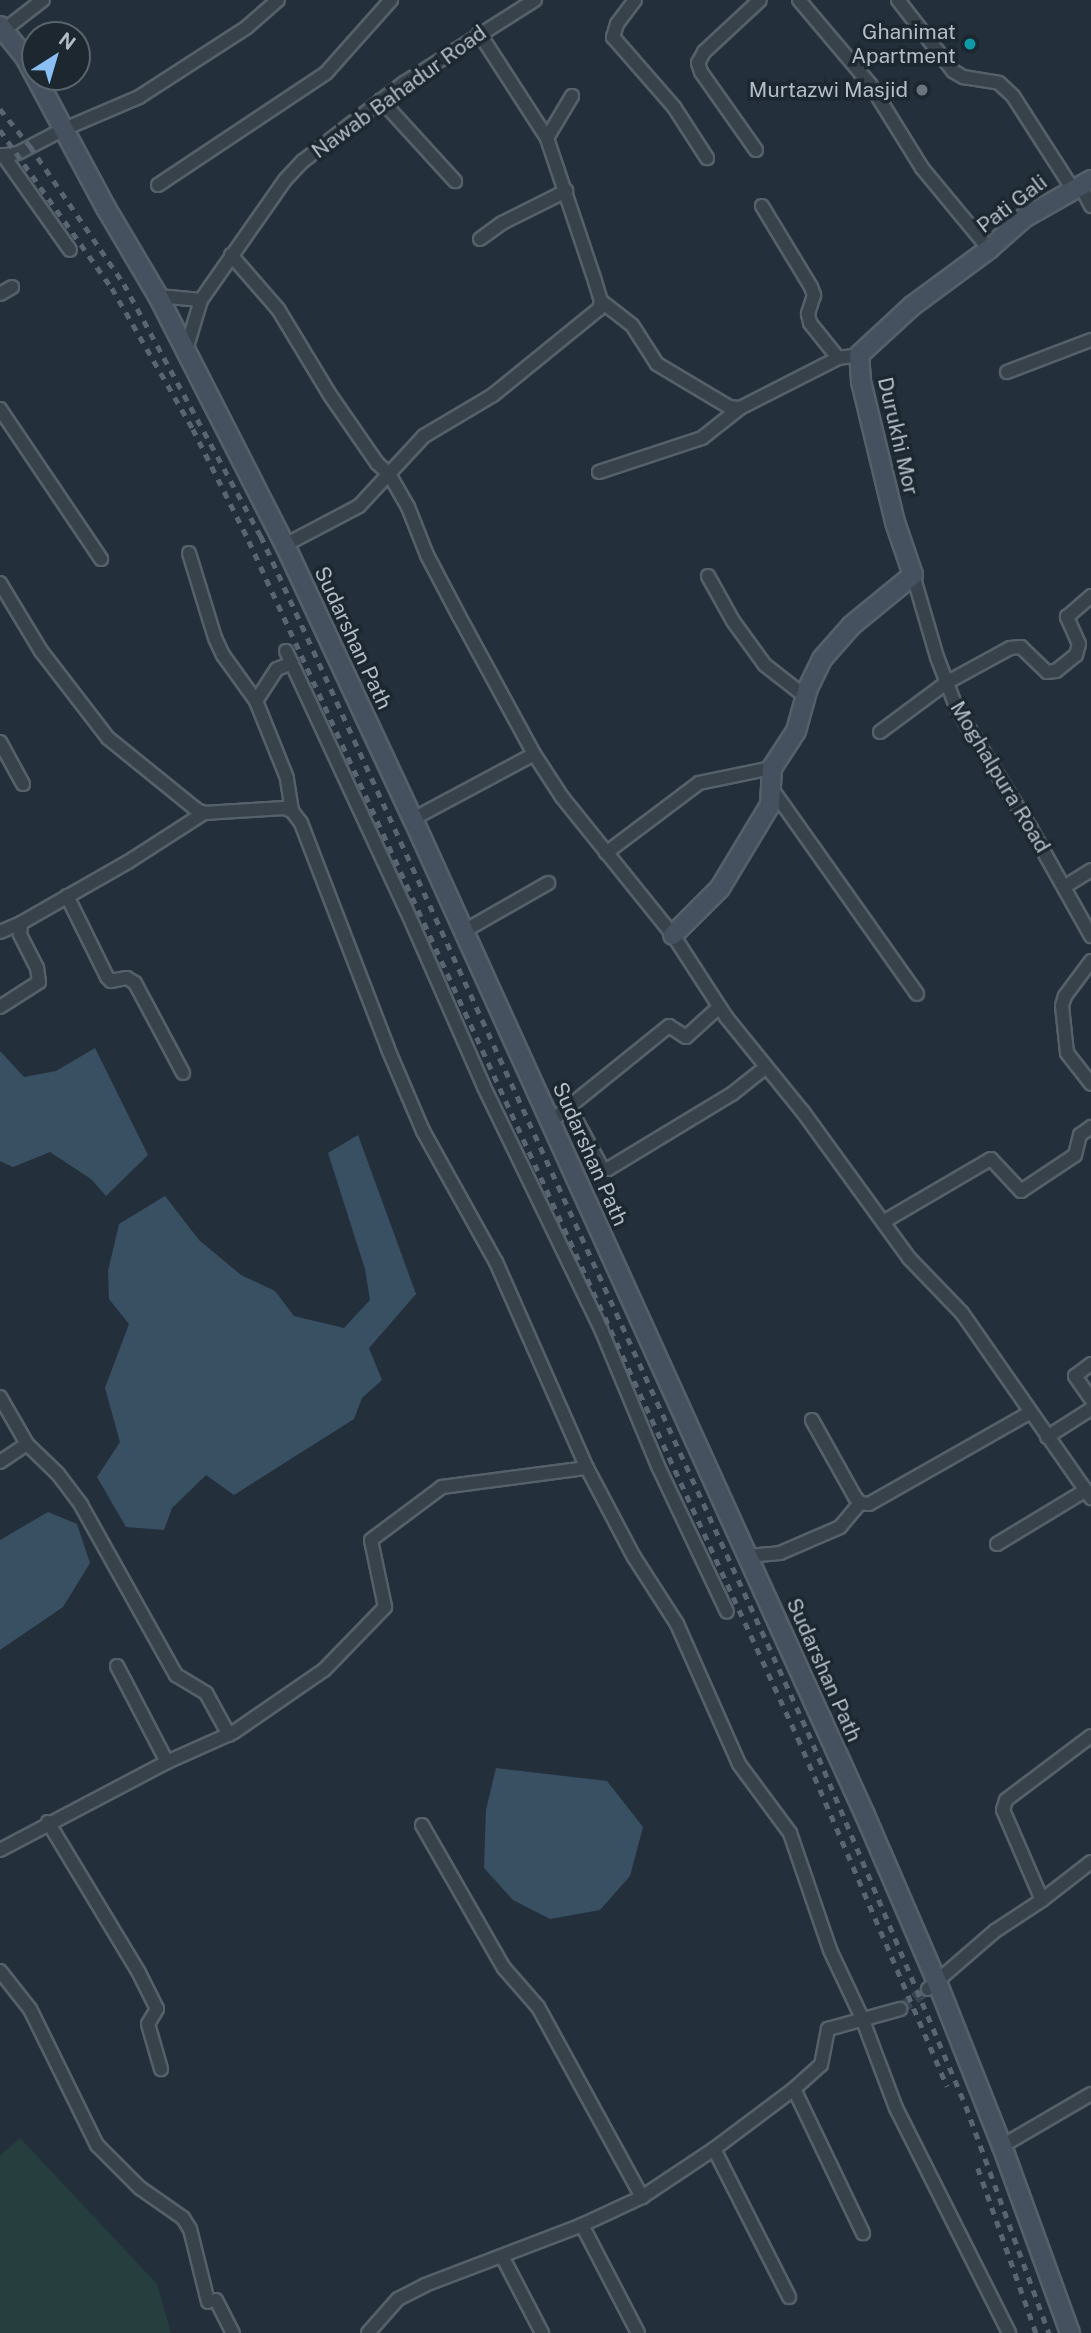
<!DOCTYPE html>
<style>
body{margin:0}
#map{position:relative;width:1091px;height:2333px;overflow:hidden;background:#23303b;font-family:"Public Sans",sans-serif}
div>[style]{position:absolute}
[style*='--x']{left:calc(var(--x)*1px);top:calc(var(--y)*1px);width:calc(var(--w)*1px);rotate:calc(var(--a)*1deg)}
.green>*{inset:0;background:#263e3d}
.water>*{inset:0;background:#395063}
.street-tunnel>*{height:12px;margin-top:-6px;transform-origin:0;background:repeating-linear-gradient(90deg,#384550 0 12px,transparent 0 18px)}
.roads{filter:drop-shadow(2px 0 #556069) drop-shadow(-2px 0 #556069) drop-shadow(0 2px #556069) drop-shadow(0 -2px #556069)}
.street>*{height:12px;margin:-6px;padding:0 6px;transform-origin:6px;border-radius:6px;background:#37424b}
.secondary>*{height:18px;margin:-9px;padding:0 9px;transform-origin:9px;border-radius:9px;background:#45515e}
.rail>*{height:4.5px;margin-top:-2.25px;transform-origin:0;background:repeating-linear-gradient(90deg,#596672 0 7px,transparent 0 14px)}
.dots>*{width:19px;height:19px;translate:-50% -50%;box-sizing:border-box;border:4px solid #1c2730;border-radius:50%}
span{translate:-50% -50%;white-space:nowrap;text-align:center;line-height:1.15;-webkit-text-stroke:7px #1c2730;paint-order:stroke}
.poi-label{font-size:21px;color:#b2bdc7}
.right{translate:-100% -50%;text-align:right}
.street-label{font-size:21px;color:#b2bdc7}
.north{position:absolute;left:21px;top:21px;width:70px;height:70px;box-sizing:border-box;background:#1c2730;border:2px solid #58636c;border-radius:50%;rotate:37deg;font-size:19px;font-weight:700;line-height:28px;text-align:center;color:#b2bdc7}
.north::after{content:'';display:block;margin:auto;width:24px;height:32px;background:#8abff4;clip-path:polygon(50% 0,100% 100%,50% 72%,0 100%)}
</style>
<div id="map">
<div class="green">
<div style="clip-path:polygon(20px 2138px,157px 2284px,171px 2333px,0 2333px,0 2156px)"></div>
</div>
<div class="water">
<div style="clip-path:polygon(95px 1048px,148px 1155px,106px 1196px,91px 1179px,50px 1152px,13px 1167px,0 1161px,0 1051px,24px 1077px,56px 1071px)"></div>
<div style="clip-path:polygon(358px 1135px,416px 1294px,369px 1348px,382px 1380px,362px 1398px,354px 1419px,234px 1495px,206px 1475px,172px 1508px,164px 1530px,126px 1527px,97px 1477px,120px 1442px,105px 1388px,129px 1324px,109px 1299px,108px 1271px,119px 1224px,165px 1196px,199px 1240px,241px 1275px,275px 1291px,294px 1316px,344px 1328px,370px 1300px,365px 1269px,328px 1153px)"></div>
<div style="clip-path:polygon(48px 1512px,77px 1524px,90px 1563px,63px 1607px,0 1650px,0 1540px)"></div>
<div style="clip-path:polygon(496px 1768px,607px 1781px,643px 1827px,630px 1876px,600px 1910px,550px 1919px,513px 1900px,484px 1868px,486px 1810px)"></div>
</div>
<div class="street-tunnel">
<div style="--x:900;--y:2009;--w:34;--a:-36"></div>
</div>
<div class="roads">
<div class="street">
<div style="--x:635;--y:0;--w:30;--a:127"></div>
<div style="--x:617;--y:24;--w:14;--a:107"></div>
<div style="--x:613;--y:37;--w:93;--a:48.9"></div>
<div style="--x:674;--y:107;--w:61;--a:57.1"></div>
<div style="--x:799;--y:0;--w:110;--a:49.8"></div>
<div style="--x:870;--y:84;--w:99;--a:58.2"></div>
<div style="--x:922;--y:168;--w:105;--a:50.4"></div>
<div style="--x:898;--y:0;--w:90;--a:52.2"></div>
<div style="--x:953;--y:71;--w:12;--a:31"></div>
<div style="--x:963;--y:77;--w:36;--a:9"></div>
<div style="--x:999;--y:83;--w:19;--a:43"></div>
<div style="--x:1013;--y:96;--w:109;--a:57.3"></div>
<div style="--x:4;--y:30;--w:49;--a:-37.6"></div>
<div style="--x:381;--y:100;--w:110;--a:47.6"></div>
<div style="--x:547;--y:138;--w:49;--a:-59.2"></div>
<div style="--x:756;--y:150;--w:95;--a:-125.2"></div>
<div style="--x:701;--y:72;--w:9;--a:-108"></div>
<div style="--x:698;--y:63;--w:13;--a:-61"></div>
<div style="--x:704;--y:52;--w:76;--a:-42.9"></div>
<div style="--x:3;--y:155;--w:116;--a:54.8"></div>
<div style="--x:0;--y:156;--w:18;--a:-9"></div>
<div style="--x:18;--y:153;--w:50;--a:-27.6"></div>
<div style="--x:62;--y:130;--w:84;--a:-23.2"></div>
<div style="--x:139;--y:97;--w:129;--a:-32.9"></div>
<div style="--x:247;--y:27;--w:41;--a:-41.1"></div>
<div style="--x:158;--y:185;--w:202;--a:-33.7"></div>
<div style="--x:326;--y:73;--w:98;--a:-48.3"></div>
<div style="--x:1080;--y:185;--w:24;--a:62"></div>
<div style="--x:762;--y:206;--w:95;--a:58.8"></div>
<div style="--x:811;--y:287;--w:9;--a:69"></div>
<div style="--x:814;--y:295;--w:20;--a:108"></div>
<div style="--x:808;--y:314;--w:9;--a:77"></div>
<div style="--x:810;--y:323;--w:45;--a:51.3"></div>
<div style="--x:480;--y:239;--w:27;--a:-36"></div>
<div style="--x:502;--y:223;--w:72;--a:-26.6"></div>
<div style="--x:231;--y:255;--w:72;--a:49"></div>
<div style="--x:278;--y:309;--w:100;--a:58.8"></div>
<div style="--x:330;--y:395;--w:83;--a:55.3"></div>
<div style="--x:377;--y:463;--w:16;--a:43"></div>
<div style="--x:389;--y:474;--w:38;--a:60"></div>
<div style="--x:408;--y:507;--w:52;--a:68.4"></div>
<div style="--x:427;--y:555;--w:69;--a:62.3"></div>
<div style="--x:459;--y:616;--w:157;--a:61.5"></div>
<div style="--x:534;--y:754;--w:51;--a:56.9"></div>
<div style="--x:562;--y:797;--w:177;--a:51.2"></div>
<div style="--x:673;--y:935;--w:98;--a:57.1"></div>
<div style="--x:726;--y:1017;--w:122;--a:51"></div>
<div style="--x:803;--y:1112;--w:180;--a:54"></div>
<div style="--x:909;--y:1258;--w:76;--a:46.1"></div>
<div style="--x:962;--y:1313;--w:226;--a:55.1"></div>
<div style="--x:0;--y:294;--w:14;--a:-30"></div>
<div style="--x:158;--y:296;--w:43;--a:5.3"></div>
<div style="--x:601;--y:301;--w:39;--a:38"></div>
<div style="--x:632;--y:325;--w:46;--a:57.3"></div>
<div style="--x:657;--y:364;--w:84;--a:30.8"></div>
<div style="--x:729;--y:407;--w:11;--a:5"></div>
<div style="--x:740;--y:408;--w:110;--a:-27"></div>
<div style="--x:838;--y:358;--w:21;--a:-8"></div>
<div style="--x:186;--y:350;--w:52;--a:-73.3"></div>
<div style="--x:201;--y:300;--w:146;--a:-55"></div>
<div style="--x:285;--y:180;--w:26;--a:-47"></div>
<div style="--x:303;--y:161;--w:128;--a:-37.7"></div>
<div style="--x:404;--y:83;--w:155;--a:-32.4"></div>
<div style="--x:1007;--y:372;--w:90;--a:-20.9"></div>
<div style="--x:0;--y:409;--w:181;--a:56"></div>
<div style="--x:599;--y:472;--w:108;--a:-18.3"></div>
<div style="--x:702;--y:438;--w:48;--a:-38.3"></div>
<div style="--x:285;--y:545;--w:84;--a:-27.8"></div>
<div style="--x:359;--y:506;--w:96;--a:-47.1"></div>
<div style="--x:424;--y:436;--w:80;--a:-30.7"></div>
<div style="--x:493;--y:395;--w:136;--a:-39.1"></div>
<div style="--x:599;--y:309;--w:8;--a:-76"></div>
<div style="--x:601;--y:301;--w:21;--a:-107"></div>
<div style="--x:595;--y:281;--w:151;--a:-108.6"></div>
<div style="--x:547;--y:138;--w:125;--a:-122.9"></div>
<div style="--x:189;--y:553;--w:89;--a:73"></div>
<div style="--x:215;--y:638;--w:19;--a:65"></div>
<div style="--x:223;--y:655;--w:57;--a:54.3"></div>
<div style="--x:913;--y:575;--w:85;--a:73.7"></div>
<div style="--x:937;--y:657;--w:56;--a:69"></div>
<div style="--x:957;--y:709;--w:141;--a:58.3"></div>
<div style="--x:1031;--y:829;--w:123;--a:60.7"></div>
<div style="--x:708;--y:576;--w:51;--a:60.9"></div>
<div style="--x:733;--y:621;--w:54;--a:54"></div>
<div style="--x:765;--y:665;--w:52;--a:38"></div>
<div style="--x:0;--y:583;--w:79;--a:58.9"></div>
<div style="--x:41;--y:651;--w:110;--a:52.4"></div>
<div style="--x:108;--y:738;--w:114;--a:39"></div>
<div style="--x:197;--y:810;--w:8;--a:23"></div>
<div style="--x:204;--y:813;--w:80;--a:-3.6"></div>
<div style="--x:284;--y:808;--w:9;--a:21"></div>
<div style="--x:292;--y:811;--w:15;--a:53"></div>
<div style="--x:301;--y:823;--w:242;--a:68.9"></div>
<div style="--x:388;--y:1049;--w:89;--a:66.9"></div>
<div style="--x:423;--y:1131;--w:150;--a:60.9"></div>
<div style="--x:496;--y:1262;--w:225;--a:66.2"></div>
<div style="--x:587;--y:1468;--w:101;--a:62.2"></div>
<div style="--x:634;--y:1557;--w:80;--a:57.3"></div>
<div style="--x:677;--y:1624;--w:153;--a:66.1"></div>
<div style="--x:739;--y:1764;--w:86;--a:53.5"></div>
<div style="--x:790;--y:1833;--w:124;--a:71.1"></div>
<div style="--x:830;--y:1950;--w:75;--a:64.8"></div>
<div style="--x:862;--y:2018;--w:96;--a:69.3"></div>
<div style="--x:896;--y:2108;--w:252;--a:63.3"></div>
<div style="--x:286;--y:651;--w:285;--a:65.1"></div>
<div style="--x:406;--y:909;--w:194;--a:66.3"></div>
<div style="--x:484;--y:1087;--w:269;--a:64.2"></div>
<div style="--x:601;--y:1329;--w:148;--a:67.4"></div>
<div style="--x:658;--y:1466;--w:161;--a:64.7"></div>
<div style="--x:880;--y:732;--w:82;--a:-36.6"></div>
<div style="--x:946;--y:683;--w:73;--a:-28.7"></div>
<div style="--x:1010;--y:648;--w:11;--a:-5"></div>
<div style="--x:1021;--y:647;--w:36;--a:44"></div>
<div style="--x:1047;--y:672;--w:9;--a:-6"></div>
<div style="--x:1056;--y:671;--w:26;--a:-39"></div>
<div style="--x:1076;--y:655;--w:11;--a:-75"></div>
<div style="--x:1079;--y:644;--w:30;--a:-114"></div>
<div style="--x:1067;--y:617;--w:32;--a:-41"></div>
<div style="--x:0;--y:742;--w:48;--a:61.3"></div>
<div style="--x:772;--y:789;--w:251;--a:54.7"></div>
<div style="--x:292;--y:811;--w:33;--a:-99"></div>
<div style="--x:287;--y:778;--w:83;--a:-111.9"></div>
<div style="--x:256;--y:701;--w:38;--a:-57"></div>
<div style="--x:277;--y:669;--w:16;--a:-22"></div>
<div style="--x:413;--y:819;--w:137;--a:-28.2"></div>
<div style="--x:606;--y:853;--w:116;--a:-37"></div>
<div style="--x:699;--y:783;--w:75;--a:-11.6"></div>
<div style="--x:1064;--y:887;--w:32;--a:-32"></div>
<div style="--x:67;--y:896;--w:90;--a:63.7"></div>
<div style="--x:107;--y:977;--w:6;--a:45"></div>
<div style="--x:111;--y:981;--w:16;--a:-11"></div>
<div style="--x:127;--y:978;--w:9;--a:32"></div>
<div style="--x:135;--y:983;--w:102;--a:61.9"></div>
<div style="--x:464;--y:931;--w:97;--a:-29.7"></div>
<div style="--x:0;--y:932;--w:23;--a:-23"></div>
<div style="--x:1091;--y:961;--w:44;--a:126.6"></div>
<div style="--x:1065;--y:996;--w:10;--a:107"></div>
<div style="--x:1062;--y:1006;--w:47;--a:83.9"></div>
<div style="--x:1067;--y:1053;--w:39;--a:52"></div>
<div style="--x:0;--y:1007;--w:46;--a:-32.7"></div>
<div style="--x:39;--y:982;--w:14;--a:-98"></div>
<div style="--x:37;--y:968;--w:38;--a:-117"></div>
<div style="--x:20;--y:934;--w:11;--a:-85"></div>
<div style="--x:21;--y:923;--w:123;--a:-29.7"></div>
<div style="--x:128;--y:862;--w:90;--a:-32.8"></div>
<div style="--x:569;--y:1107;--w:69;--a:61.6"></div>
<div style="--x:602;--y:1168;--w:6;--a:9"></div>
<div style="--x:608;--y:1169;--w:145;--a:-31.2"></div>
<div style="--x:732;--y:1094;--w:43;--a:-38.5"></div>
<div style="--x:550;--y:1122;--w:153;--a:-38.9"></div>
<div style="--x:669;--y:1026;--w:20;--a:33"></div>
<div style="--x:686;--y:1037;--w:45;--a:-42.3"></div>
<div style="--x:883;--y:1222;--w:125;--a:-30.3"></div>
<div style="--x:991;--y:1159;--w:44;--a:46.8"></div>
<div style="--x:1021;--y:1191;--w:65;--a:-33.7"></div>
<div style="--x:1075;--y:1155;--w:21;--a:-76"></div>
<div style="--x:1080;--y:1135;--w:14;--a:-36"></div>
<div style="--x:1091;--y:1364;--w:20;--a:143"></div>
<div style="--x:1075;--y:1376;--w:28;--a:55"></div>
<div style="--x:0;--y:1397;--w:54;--a:60.1"></div>
<div style="--x:27;--y:1444;--w:43;--a:44.1"></div>
<div style="--x:58;--y:1474;--w:39;--a:53"></div>
<div style="--x:81;--y:1505;--w:195;--a:60.8"></div>
<div style="--x:176;--y:1675;--w:35;--a:31"></div>
<div style="--x:206;--y:1693;--w:48;--a:61.3"></div>
<div style="--x:812;--y:1420;--w:88;--a:60.8"></div>
<div style="--x:855;--y:1497;--w:8;--a:50"></div>
<div style="--x:860;--y:1503;--w:9;--a:6"></div>
<div style="--x:869;--y:1504;--w:184;--a:-29.6"></div>
<div style="--x:1047;--y:1437;--w:52;--a:-32.5"></div>
<div style="--x:0;--y:1462;--w:32;--a:-34"></div>
<div style="--x:997;--y:1544;--w:104;--a:-31.2"></div>
<div style="--x:747;--y:1556;--w:33;--a:-5"></div>
<div style="--x:780;--y:1553;--w:65;--a:-23.4"></div>
<div style="--x:840;--y:1527;--w:31;--a:-50"></div>
<div style="--x:117;--y:1666;--w:108;--a:62.5"></div>
<div style="--x:48;--y:1822;--w:176;--a:58.9"></div>
<div style="--x:139;--y:1973;--w:40;--a:63.4"></div>
<div style="--x:157;--y:2009;--w:17;--a:121"></div>
<div style="--x:148;--y:2024;--w:47;--a:73.9"></div>
<div style="--x:422;--y:1825;--w:165;--a:60.2"></div>
<div style="--x:504;--y:1968;--w:52;--a:48.9"></div>
<div style="--x:538;--y:2007;--w:217;--a:61.3"></div>
<div style="--x:0;--y:1850;--w:189;--a:-27.8"></div>
<div style="--x:167;--y:1762;--w:73;--a:-24.1"></div>
<div style="--x:234;--y:1732;--w:109;--a:-34.6"></div>
<div style="--x:324;--y:1670;--w:88;--a:-45.9"></div>
<div style="--x:385;--y:1607;--w:68;--a:-101.8"></div>
<div style="--x:371;--y:1540;--w:89;--a:-36.7"></div>
<div style="--x:442;--y:1487;--w:146;--a:-7.5"></div>
<div style="--x:1042;--y:1900;--w:98;--a:-113.4"></div>
<div style="--x:1003;--y:1810;--w:10;--a:-73"></div>
<div style="--x:1006;--y:1800;--w:106;--a:-37"></div>
<div style="--x:0;--y:1971;--w:48;--a:51.7"></div>
<div style="--x:30;--y:2009;--w:152;--a:63.8"></div>
<div style="--x:97;--y:2145;--w:61;--a:45"></div>
<div style="--x:140;--y:2188;--w:52;--a:34.9"></div>
<div style="--x:183;--y:2218;--w:13;--a:58"></div>
<div style="--x:190;--y:2229;--w:75;--a:76.1"></div>
<div style="--x:928;--y:1989;--w:89;--a:-40.9"></div>
<div style="--x:995;--y:1931;--w:56;--a:-33.4"></div>
<div style="--x:1042;--y:1900;--w:62;--a:-37.8"></div>
<div style="--x:794;--y:2089;--w:160;--a:64.4"></div>
<div style="--x:1002;--y:2146;--w:103;--a:-30.3"></div>
<div style="--x:714;--y:2149;--w:166;--a:63.1"></div>
<div style="--x:502;--y:2256;--w:87;--a:62.5"></div>
<div style="--x:216;--y:2300;--w:37;--a:63"></div>
<div style="--x:368;--y:2333;--w:45;--a:-48.6"></div>
<div style="--x:398;--y:2299;--w:30;--a:-27"></div>
<div style="--x:425;--y:2285;--w:168;--a:-20.9"></div>
<div style="--x:638;--y:2333;--w:122;--a:-117.4"></div>
<div style="--x:582;--y:2225;--w:66;--a:-25"></div>
<div style="--x:642;--y:2197;--w:87;--a:-33.7"></div>
<div style="--x:714;--y:2149;--w:100;--a:-36.9"></div>
<div style="--x:794;--y:2089;--w:36;--a:-42"></div>
<div style="--x:821;--y:2065;--w:37;--a:-79"></div>
<div style="--x:828;--y:2029;--w:75;--a:-15.5"></div>
</div>
<div class="secondary">
<div style="--x:0;--y:26;--w:40;--a:51"></div>
<div style="--x:25;--y:57;--w:171;--a:61.8"></div>
<div style="--x:106;--y:208;--w:102;--a:59.4"></div>
<div style="--x:158;--y:296;--w:280;--a:63"></div>
<div style="--x:285;--y:545;--w:302;--a:65"></div>
<div style="--x:413;--y:819;--w:1094;--a:65.59"></div>
<div style="--x:865;--y:1815;--w:182;--a:66.7"></div>
<div style="--x:937;--y:1982;--w:176;--a:68.4"></div>
<div style="--x:1002;--y:2146;--w:199;--a:70"></div>
<div style="--x:673;--y:935;--w:66;--a:-45"></div>
<div style="--x:720;--y:888;--w:97;--a:-58.9"></div>
<div style="--x:770;--y:805;--w:37;--a:-87"></div>
<div style="--x:772;--y:768;--w:44;--a:-57"></div>
<div style="--x:796;--y:731;--w:45;--a:-74.4"></div>
<div style="--x:808;--y:688;--w:32;--a:-64"></div>
<div style="--x:822;--y:659;--w:45;--a:-48.6"></div>
<div style="--x:852;--y:625;--w:79;--a:-39.3"></div>
<div style="--x:913;--y:575;--w:56;--a:-108.8"></div>
<div style="--x:895;--y:522;--w:145;--a:-103.6"></div>
<div style="--x:861;--y:381;--w:26;--a:-94"></div>
<div style="--x:859;--y:355;--w:72;--a:-42.8"></div>
<div style="--x:912;--y:306;--w:96;--a:-36.5"></div>
<div style="--x:989;--y:249;--w:47;--a:-41.5"></div>
<div style="--x:1024;--y:218;--w:77;--a:-29.6"></div>
</div>
</div>
<div class="rail">
<div style="--x:0;--y:109;--w:48;--a:51"></div>
<div style="--x:30;--y:146;--w:167;--a:55.7"></div>
<div style="--x:124;--y:284;--w:287;--a:61.5"></div>
<div style="--x:261;--y:536;--w:1315;--a:65.42"></div>
<div style="--x:808;--y:1732;--w:406;--a:67.1"></div>
<div style="--x:966;--y:2106;--w:242;--a:69.9"></div>
<div style="--x:0;--y:130;--w:194;--a:54.7"></div>
<div style="--x:112;--y:288;--w:163;--a:60.1"></div>
<div style="--x:193;--y:429;--w:125;--a:63.4"></div>
<div style="--x:249;--y:541;--w:1317;--a:65.36"></div>
<div style="--x:798;--y:1738;--w:379;--a:66.8"></div>
<div style="--x:978;--y:2168;--w:175;--a:70.6"></div>
</div>
<div class="dots">
<div style="left:970px;top:44px;background:#0f9aa8"></div>
<div style="left:922px;top:90px;background:#6b7280"></div>
</div>
<div class="poi-label">
<span class="right" style="left:956px;top:44px">Ghanimat<br>Apartment</span>
<span class="right" style="left:908px;top:90px">Murtazwi Masjid</span>
</div>
<div class="street-label">
<span style="left:399px;top:92px;rotate:-36deg">Nawab Bahadur Road</span>
<span style="left:1012px;top:204px;rotate:-37deg">Pati Gali</span>
<span style="left:898px;top:436px;rotate:77deg">Durukhi Mor</span>
<span style="left:353px;top:638px;rotate:65deg">Sudarshan Path</span>
<span style="left:1000px;top:777px;rotate:59deg">Moghalpura Road</span>
<span style="left:590px;top:1154px;rotate:66deg">Sudarshan Path</span>
<span style="left:824px;top:1670px;rotate:66deg">Sudarshan Path</span>
</div>
<div class="north">N</div>
</div>
